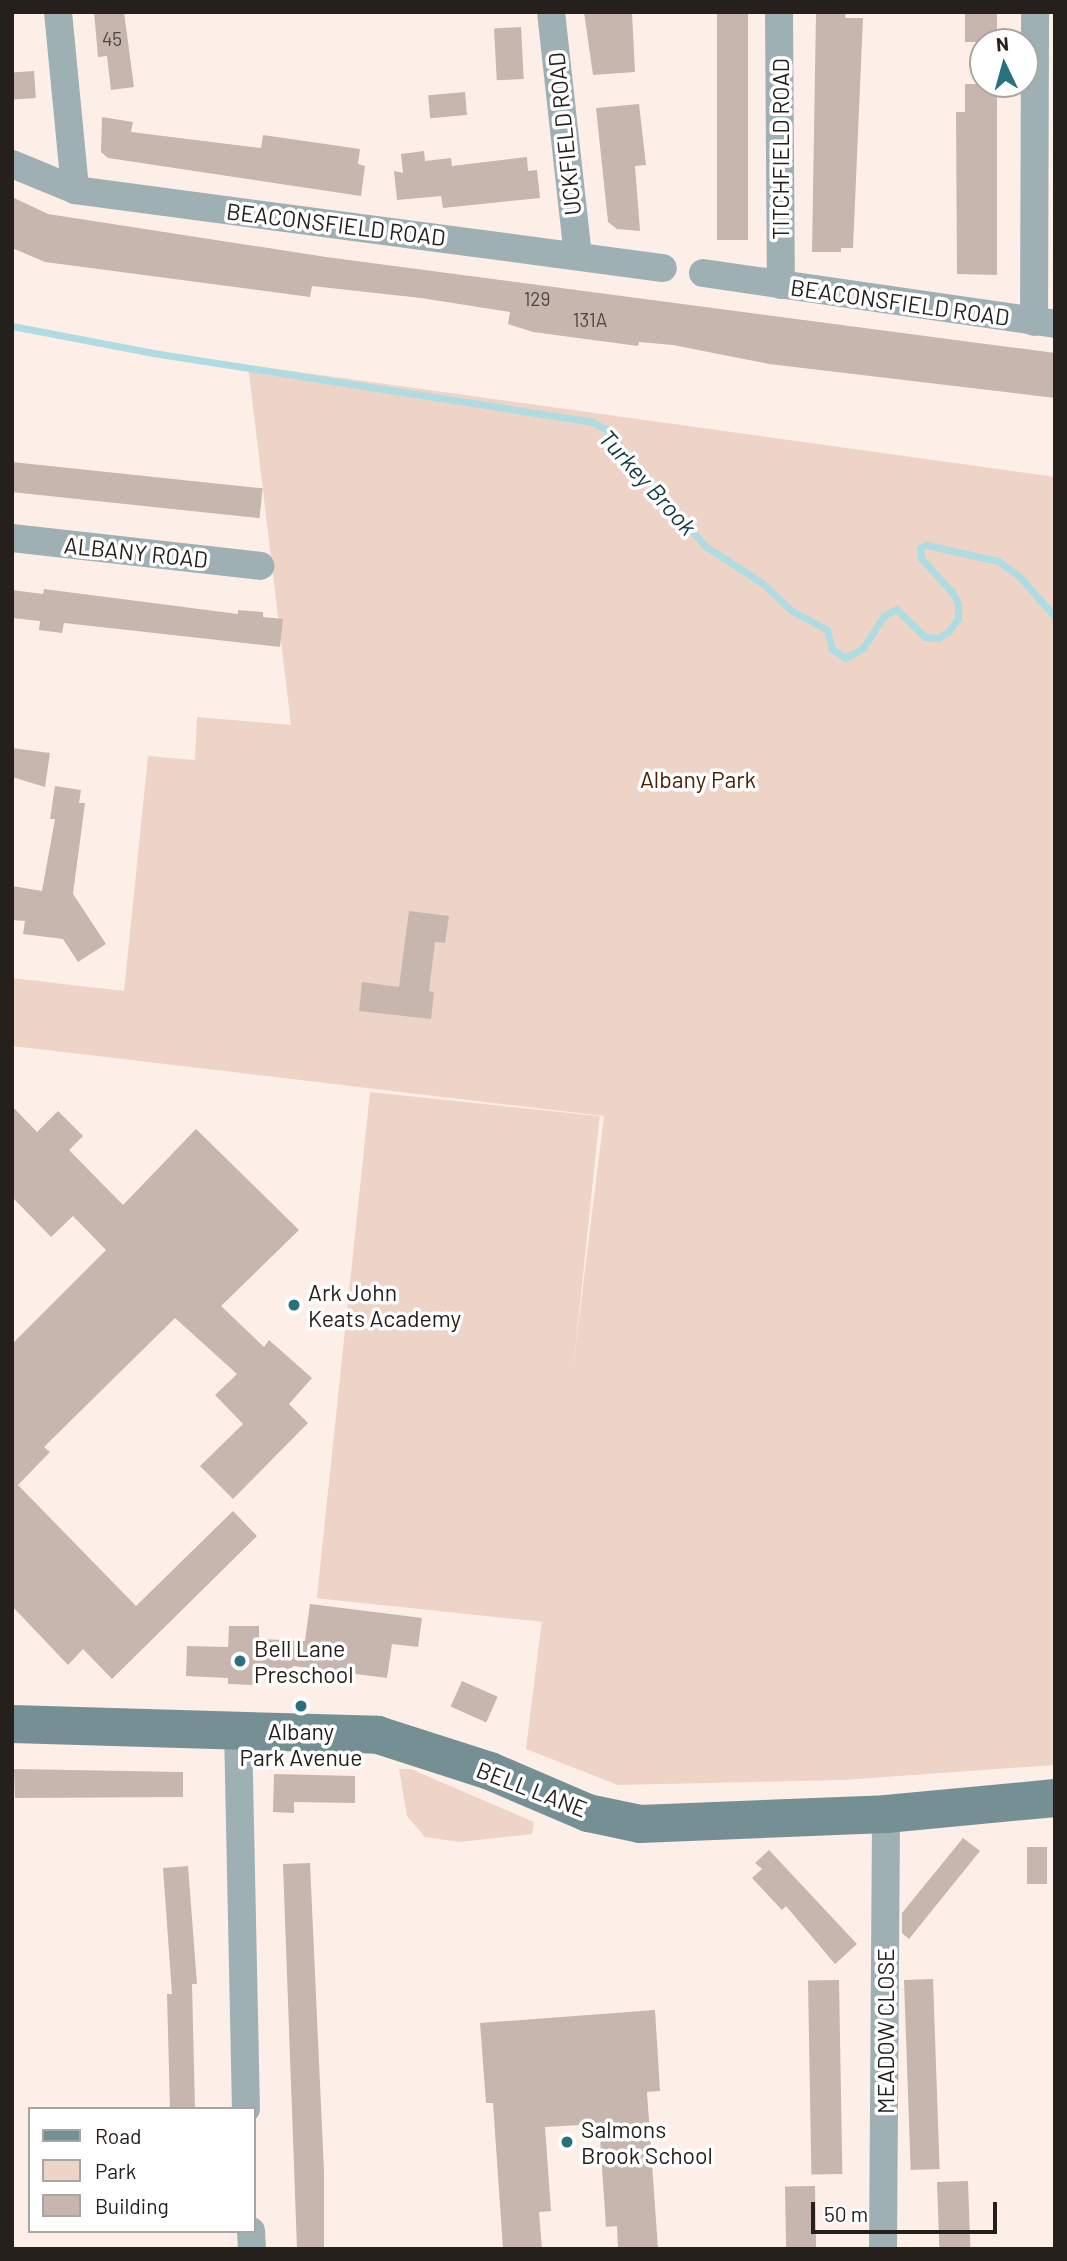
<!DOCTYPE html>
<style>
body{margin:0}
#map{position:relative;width:1067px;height:2261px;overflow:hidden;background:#fdefe7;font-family:Barlow,sans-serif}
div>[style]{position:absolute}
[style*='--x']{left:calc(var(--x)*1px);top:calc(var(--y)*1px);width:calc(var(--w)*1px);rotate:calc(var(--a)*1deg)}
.green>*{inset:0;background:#eed4c7;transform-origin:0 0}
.stream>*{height:7px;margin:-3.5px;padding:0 3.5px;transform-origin:3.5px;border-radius:3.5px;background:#afdbe2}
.building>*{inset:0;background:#c7b6ad;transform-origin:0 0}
.street>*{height:28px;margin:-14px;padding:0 14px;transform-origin:14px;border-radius:14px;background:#9eb0b3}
.secondary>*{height:38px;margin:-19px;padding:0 19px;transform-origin:19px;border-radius:19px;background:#749094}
.dots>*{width:19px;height:19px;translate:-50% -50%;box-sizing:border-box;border:4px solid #fff;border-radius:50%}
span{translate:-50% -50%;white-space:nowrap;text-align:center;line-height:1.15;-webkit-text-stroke:7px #fff;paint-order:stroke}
.number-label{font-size:19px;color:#4e4640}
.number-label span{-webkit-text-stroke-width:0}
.street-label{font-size:23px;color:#26201c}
.park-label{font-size:23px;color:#4a1f02}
.poi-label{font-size:23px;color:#26201c}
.left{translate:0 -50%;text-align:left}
.water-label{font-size:24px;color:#10393f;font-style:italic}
.frame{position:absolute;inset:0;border:14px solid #26201c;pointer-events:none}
.legend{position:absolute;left:28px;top:2107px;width:228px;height:126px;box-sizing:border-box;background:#fff;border:2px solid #a8a6a4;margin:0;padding:9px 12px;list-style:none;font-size:21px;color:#26201c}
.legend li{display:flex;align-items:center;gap:14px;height:35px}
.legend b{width:35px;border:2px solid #a8a6a4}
.north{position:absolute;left:969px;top:28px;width:70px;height:70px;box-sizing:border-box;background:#fff;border:2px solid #a8a6a4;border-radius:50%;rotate:355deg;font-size:19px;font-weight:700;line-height:28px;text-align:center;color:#26201c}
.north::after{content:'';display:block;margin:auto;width:24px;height:32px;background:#29717c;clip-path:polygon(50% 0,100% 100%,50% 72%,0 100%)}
.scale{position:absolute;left:811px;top:2202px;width:186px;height:32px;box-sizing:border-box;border:4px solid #26201c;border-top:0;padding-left:9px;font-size:21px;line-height:24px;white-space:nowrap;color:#26201c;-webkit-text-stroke:5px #fff;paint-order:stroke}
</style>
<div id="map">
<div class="green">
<div style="clip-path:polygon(248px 365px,1055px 477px,1055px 1765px,843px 1780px,618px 1785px,526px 1749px,604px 1116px,12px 1046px,12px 978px,124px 991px,148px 756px,195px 760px,197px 717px,291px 725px)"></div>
<div style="left:370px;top:1092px;width:231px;height:509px;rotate:6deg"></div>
<div style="clip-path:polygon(399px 1769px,411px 1769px,534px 1822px,532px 1834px,460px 1842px,425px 1837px,407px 1816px)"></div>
</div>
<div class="stream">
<div style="--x:12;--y:326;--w:144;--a:10.8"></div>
<div style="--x:153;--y:353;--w:444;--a:8.9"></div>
<div style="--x:592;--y:422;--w:16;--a:27"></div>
<div style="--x:606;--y:429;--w:153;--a:49.8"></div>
<div style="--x:705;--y:546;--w:68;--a:33"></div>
<div style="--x:762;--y:583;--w:41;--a:43"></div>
<div style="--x:792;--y:611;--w:40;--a:28"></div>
<div style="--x:827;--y:630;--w:20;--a:75"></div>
<div style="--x:832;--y:649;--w:16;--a:35"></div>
<div style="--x:845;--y:658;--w:21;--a:-29"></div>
<div style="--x:863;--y:648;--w:38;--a:-57"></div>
<div style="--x:884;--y:616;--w:14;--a:-30"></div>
<div style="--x:896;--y:609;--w:40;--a:44"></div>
<div style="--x:925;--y:637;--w:13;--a:4"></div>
<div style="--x:938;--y:638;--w:13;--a:-32"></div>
<div style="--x:949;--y:631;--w:16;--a:-55"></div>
<div style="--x:958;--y:618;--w:14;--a:-90"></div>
<div style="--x:958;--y:604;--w:13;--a:-117"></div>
<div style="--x:952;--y:592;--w:46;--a:-132.4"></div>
<div style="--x:921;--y:558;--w:10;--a:-96"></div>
<div style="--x:920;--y:548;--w:7;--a:-27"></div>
<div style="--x:926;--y:545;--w:74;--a:12.5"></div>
<div style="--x:998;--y:561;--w:26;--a:36"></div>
<div style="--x:1019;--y:576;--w:55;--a:48.7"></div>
</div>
<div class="building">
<div style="clip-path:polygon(94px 12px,124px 12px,134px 87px,111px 90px,107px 56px,98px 57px)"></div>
<div style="clip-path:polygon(584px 12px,632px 12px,635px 72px,593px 75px)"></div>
<div style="left:717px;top:12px;width:31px;height:228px"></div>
<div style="clip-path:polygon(816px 12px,846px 12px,845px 18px,863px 18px,853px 248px,841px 248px,841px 252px,812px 252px)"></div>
<div style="left:965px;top:12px;width:32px;height:30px"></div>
<div style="left:521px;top:27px;width:52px;height:27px;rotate:87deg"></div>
<div style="left:34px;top:71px;width:27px;height:22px;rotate:86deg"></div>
<div style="clip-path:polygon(965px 84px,997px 84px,997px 275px,957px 274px,956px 112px,965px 112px)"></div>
<div style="left:465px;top:92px;width:23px;height:37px;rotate:85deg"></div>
<div style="clip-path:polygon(639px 104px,646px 165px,635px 166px,640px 231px,617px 229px,608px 222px,596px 108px)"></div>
<div style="clip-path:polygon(102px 117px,133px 122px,131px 132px,261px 148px,263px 135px,360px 149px,358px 164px,365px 166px,361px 196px,108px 158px,101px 152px)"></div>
<div style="clip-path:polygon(424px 151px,425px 161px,451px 158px,452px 166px,527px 157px,528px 171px,537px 170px,540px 198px,443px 208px,441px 196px,397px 200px,394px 171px,403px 173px,401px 154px)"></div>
<div style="clip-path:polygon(12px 197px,48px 214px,326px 257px,1055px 353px,1055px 398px,769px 364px,673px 345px,639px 342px,638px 346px,533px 332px,508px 324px,510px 312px,421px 298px,312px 286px,310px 297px,45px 262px,12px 248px)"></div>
<div style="left:12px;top:462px;width:252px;height:30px;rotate:6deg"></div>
<div style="clip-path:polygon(44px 589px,238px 614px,238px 610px,263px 612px,263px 617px,283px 619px,280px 647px,64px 623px,62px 633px,39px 630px,40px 621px,12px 618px,12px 590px,43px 594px)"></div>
<div style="clip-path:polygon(12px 748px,50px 753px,45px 787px,12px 777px)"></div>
<div style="clip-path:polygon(55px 786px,81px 790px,79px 803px,85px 803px,73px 894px,106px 944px,78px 962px,63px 939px,23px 934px,25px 921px,12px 920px,12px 886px,42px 891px,55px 819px,50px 819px)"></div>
<div style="clip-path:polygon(409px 911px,449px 916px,445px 943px,435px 942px,429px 991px,434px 992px,431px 1019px,359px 1011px,362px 982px,399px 987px)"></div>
<div style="clip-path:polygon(12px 1106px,37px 1132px,58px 1111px,83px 1136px,69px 1150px,123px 1205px,196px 1129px,299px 1230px,221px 1306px,264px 1347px,269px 1340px,312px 1378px,289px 1404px,308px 1423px,233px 1499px,200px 1466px,243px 1424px,215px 1395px,237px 1374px,175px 1318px,44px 1447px,50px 1452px,18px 1485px,136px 1606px,233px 1511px,257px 1536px,112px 1679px,83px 1649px,68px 1665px,12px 1606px,12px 1344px,106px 1250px,73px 1216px,51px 1237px,12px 1197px)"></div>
<div style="clip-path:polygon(310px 1604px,422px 1618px,418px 1647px,392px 1644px,387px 1678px,293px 1666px,292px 1677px,254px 1676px,254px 1685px,228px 1684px,228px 1678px,186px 1676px,187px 1646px,228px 1647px,229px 1626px,259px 1626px,259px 1639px,305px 1641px)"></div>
<div style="left:462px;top:1681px;width:39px;height:28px;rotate:24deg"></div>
<div style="clip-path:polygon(14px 1769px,183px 1772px,183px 1797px,15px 1798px)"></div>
<div style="clip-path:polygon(274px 1774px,355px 1776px,355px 1803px,294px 1802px,294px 1813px,273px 1812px)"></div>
<div style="clip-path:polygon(963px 1838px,980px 1851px,909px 1939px,902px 1933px,902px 1913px)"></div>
<div style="left:1027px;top:1847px;width:20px;height:37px"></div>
<div style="clip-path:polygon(769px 1850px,857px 1944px,835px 1964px,786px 1906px,782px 1910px,752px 1878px,762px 1869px,755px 1863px)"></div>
<div style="clip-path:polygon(310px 1863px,324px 2172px,324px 2249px,297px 2249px,283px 1864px)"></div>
<div style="clip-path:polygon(188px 1866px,197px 1984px,192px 1984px,195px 2109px,170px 2109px,167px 1994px,172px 1994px,163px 1868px)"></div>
<div style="left:933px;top:1979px;width:190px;height:29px;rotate:88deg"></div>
<div style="left:839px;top:1980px;width:194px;height:31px;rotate:89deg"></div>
<div style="clip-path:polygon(655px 2010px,660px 2091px,647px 2092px,658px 2249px,618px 2249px,617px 2226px,606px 2227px,599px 2124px,545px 2127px,551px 2211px,539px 2212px,542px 2249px,503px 2249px,493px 2103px,486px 2103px,480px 2023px)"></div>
<div style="left:968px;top:2181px;width:68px;height:31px;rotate:88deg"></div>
<div style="left:815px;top:2186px;width:63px;height:30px;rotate:89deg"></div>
</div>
<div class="street">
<div style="--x:58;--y:12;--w:179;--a:84.5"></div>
<div style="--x:551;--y:12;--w:244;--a:83.7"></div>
<div style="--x:779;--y:12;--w:273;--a:89.6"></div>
<div style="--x:12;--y:164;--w:68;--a:22.4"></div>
<div style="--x:75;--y:190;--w:593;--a:7.56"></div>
<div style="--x:703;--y:273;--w:356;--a:8.2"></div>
<div style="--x:1034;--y:322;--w:310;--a:-89.8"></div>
<div style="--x:12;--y:538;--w:250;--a:6.4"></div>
<div style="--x:238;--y:1729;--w:380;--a:88.8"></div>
<div style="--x:251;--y:2231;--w:18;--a:87"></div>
<div style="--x:883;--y:2249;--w:435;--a:-89.6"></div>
</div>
<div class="secondary">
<div style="--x:12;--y:1724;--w:366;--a:1.7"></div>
<div style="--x:378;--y:1735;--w:118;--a:17.8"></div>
<div style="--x:490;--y:1771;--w:107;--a:23.2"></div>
<div style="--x:588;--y:1813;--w:53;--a:11.9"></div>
<div style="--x:640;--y:1824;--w:246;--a:-2.3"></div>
<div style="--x:886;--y:1814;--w:170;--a:-5.4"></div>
</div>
<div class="dots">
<div style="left:294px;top:1305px;background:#29717c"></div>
<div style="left:240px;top:1661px;background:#29717c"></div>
<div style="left:301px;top:1706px;background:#29717c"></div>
<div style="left:567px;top:2142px;background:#29717c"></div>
</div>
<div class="number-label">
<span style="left:112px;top:39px">45</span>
<span style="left:537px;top:299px">129</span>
<span style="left:590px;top:320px">131A</span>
</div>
<div class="street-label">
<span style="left:564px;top:134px;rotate:-96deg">UCKFIELD ROAD</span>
<span style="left:780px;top:149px;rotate:-90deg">TITCHFIELD ROAD</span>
<span style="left:336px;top:224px;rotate:7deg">BEACONSFIELD ROAD</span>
<span style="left:900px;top:302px;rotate:8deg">BEACONSFIELD ROAD</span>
<span style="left:136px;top:552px;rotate:6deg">ALBANY ROAD</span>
<span style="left:532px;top:1789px;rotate:21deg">BELL LANE</span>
<span style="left:885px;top:2031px;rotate:-90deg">MEADOW CLOSE</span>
</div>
<div class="park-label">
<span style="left:698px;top:779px">Albany Park</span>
</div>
<div class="poi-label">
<span class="left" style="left:308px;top:1305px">Ark John<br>Keats Academy</span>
<span class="left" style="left:254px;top:1661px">Bell Lane<br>Preschool</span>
<span style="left:301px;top:1744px">Albany<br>Park Avenue</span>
<span class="left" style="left:581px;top:2142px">Salmons<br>Brook School</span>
</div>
<div class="water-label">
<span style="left:648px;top:482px;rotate:48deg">Turkey Brook</span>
</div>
<div class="frame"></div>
<ul class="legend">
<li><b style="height:9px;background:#749094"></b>Road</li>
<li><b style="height:19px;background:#eed4c7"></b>Park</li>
<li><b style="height:19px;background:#c7b6ad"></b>Building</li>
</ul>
<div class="north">N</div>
<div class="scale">50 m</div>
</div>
